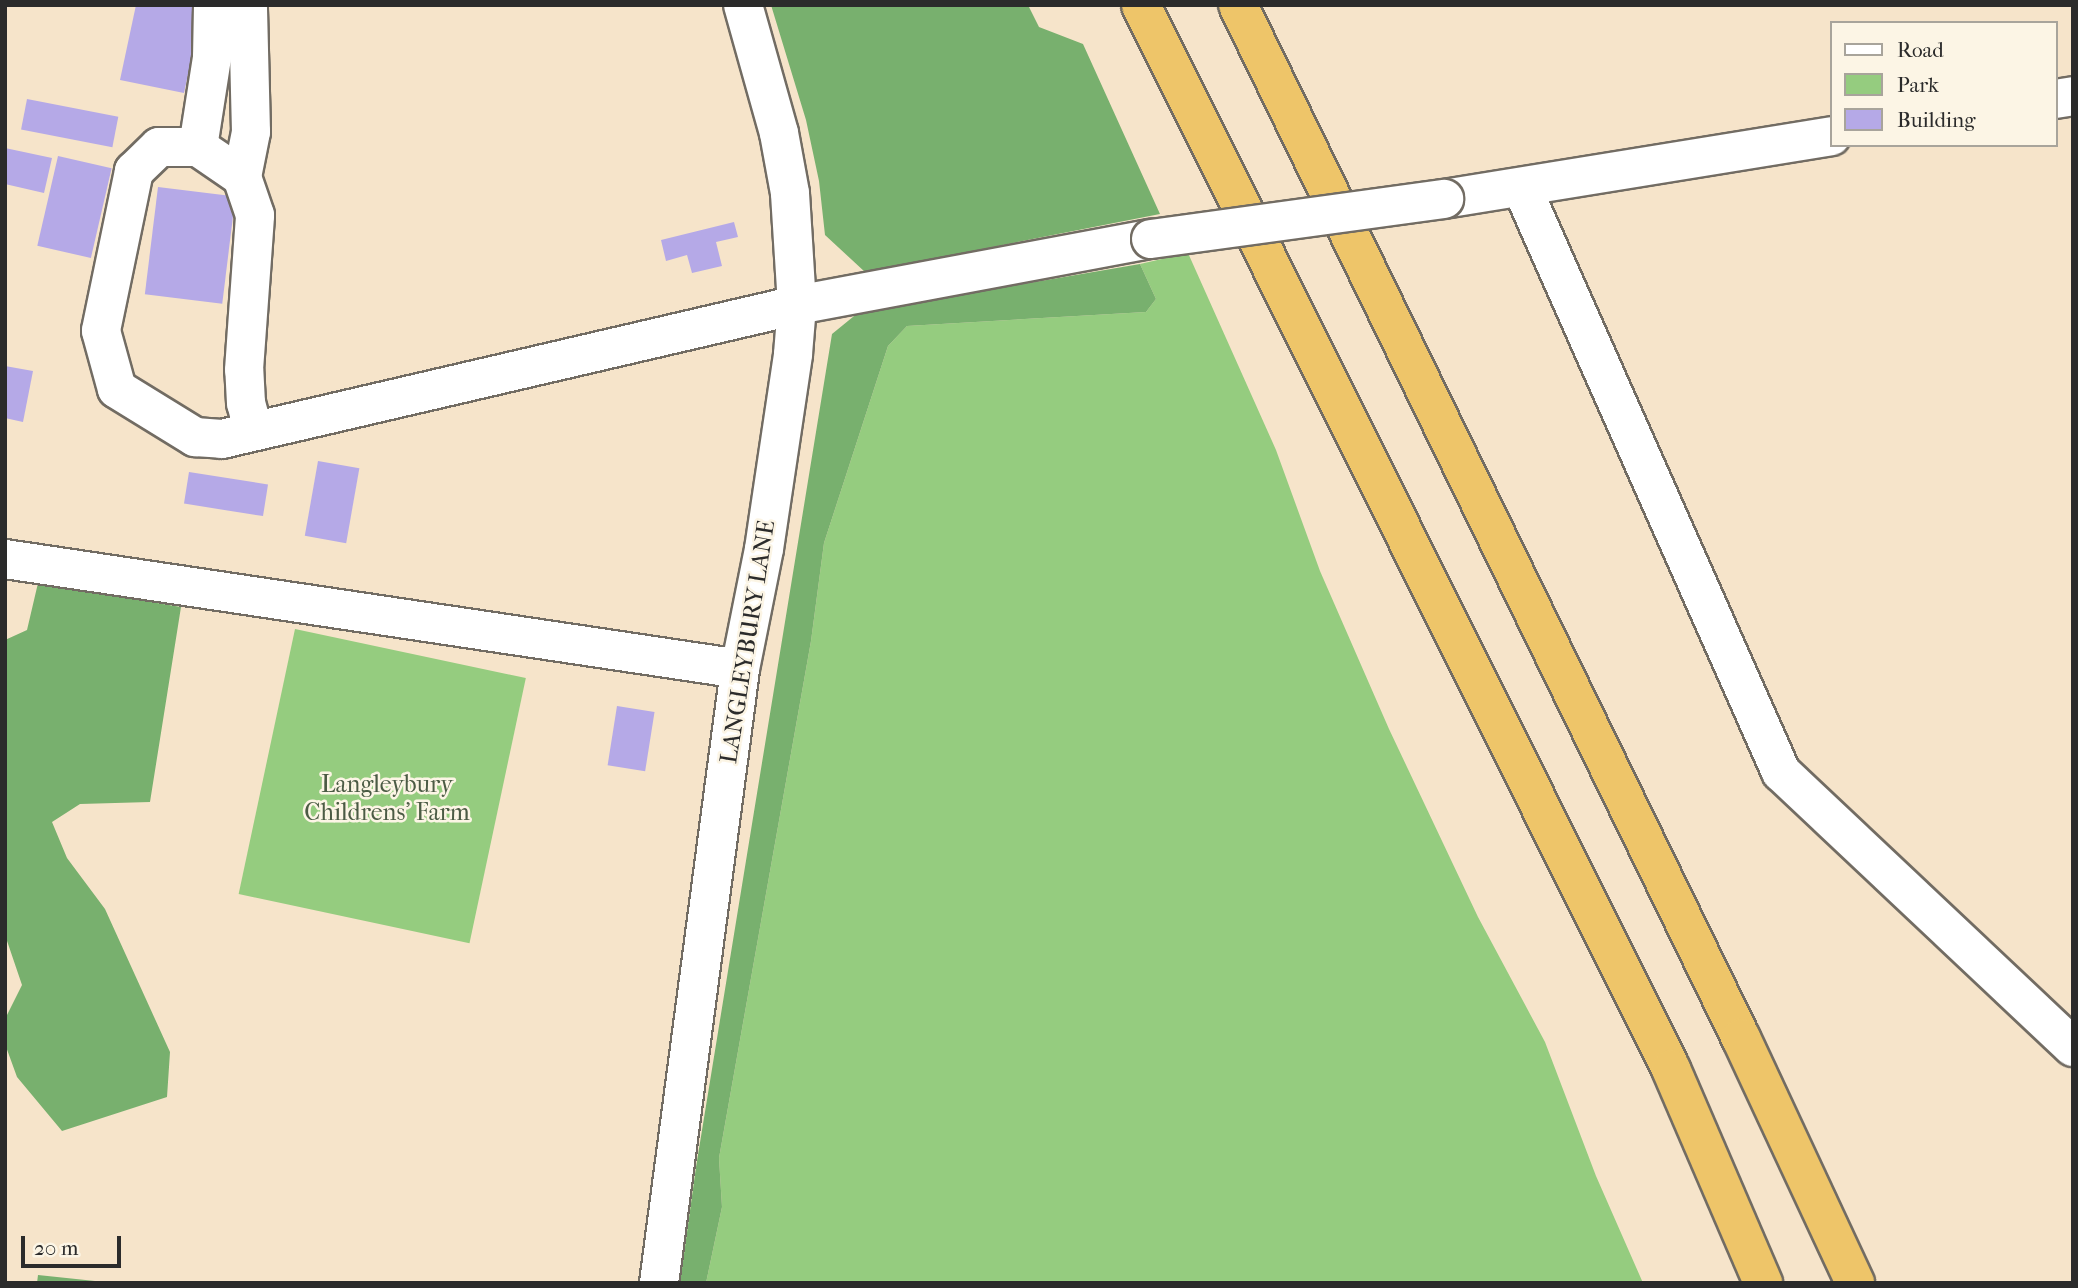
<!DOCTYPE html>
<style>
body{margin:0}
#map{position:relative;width:2078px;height:1288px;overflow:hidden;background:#f6e4ca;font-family:"IM FELL French Canon",serif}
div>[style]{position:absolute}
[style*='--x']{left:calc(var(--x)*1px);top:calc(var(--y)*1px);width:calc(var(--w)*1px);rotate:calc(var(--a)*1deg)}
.green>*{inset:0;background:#95cc7f;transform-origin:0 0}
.forest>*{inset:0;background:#78b06e}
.building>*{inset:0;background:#b5a9e7;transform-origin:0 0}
.roads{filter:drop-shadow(2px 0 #726c63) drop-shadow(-2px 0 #726c63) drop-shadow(0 2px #726c63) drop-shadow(0 -2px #726c63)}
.minor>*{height:38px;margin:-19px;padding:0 19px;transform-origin:19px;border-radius:19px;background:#fff}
.highway>*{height:38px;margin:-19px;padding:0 19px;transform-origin:19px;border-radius:19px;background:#eec569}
.bridges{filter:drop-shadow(2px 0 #726c63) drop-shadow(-2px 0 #726c63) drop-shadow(0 2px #726c63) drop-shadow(0 -2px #726c63)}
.minor-bridge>*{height:38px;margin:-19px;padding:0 19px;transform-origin:19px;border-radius:19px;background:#fff}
span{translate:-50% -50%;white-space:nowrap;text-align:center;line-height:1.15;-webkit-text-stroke:5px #fcf5e5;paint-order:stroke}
.street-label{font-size:24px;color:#2b2b2b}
.park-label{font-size:24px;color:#4b5b44}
.frame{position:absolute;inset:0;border:7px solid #2b2b2b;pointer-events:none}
.legend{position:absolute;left:1830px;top:21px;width:228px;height:126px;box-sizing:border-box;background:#fcf5e5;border:2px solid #a8a49b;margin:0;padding:9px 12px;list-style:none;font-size:21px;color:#2b2b2b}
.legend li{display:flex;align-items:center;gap:14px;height:35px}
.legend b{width:35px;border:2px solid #a8a49b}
.scale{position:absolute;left:21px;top:1236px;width:100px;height:32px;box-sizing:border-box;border:4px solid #2b2b2b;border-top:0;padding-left:9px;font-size:21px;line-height:24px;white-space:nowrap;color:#2b2b2b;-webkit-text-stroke:5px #fcf5e5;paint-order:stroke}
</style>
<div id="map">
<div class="green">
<div style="clip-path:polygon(1188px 253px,1276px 450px,1320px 571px,1389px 729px,1478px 917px,1545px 1042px,1596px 1176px,1643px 1283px,706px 1283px,722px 1207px,719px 1158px,811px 641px,824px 543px,888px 346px,907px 326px,1146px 312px,1156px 299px,1140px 264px)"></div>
<div style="left:295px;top:629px;width:236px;height:271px;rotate:12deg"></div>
</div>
<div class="forest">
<div style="clip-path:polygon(771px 5px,1028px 5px,1039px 27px,1083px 44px,1160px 214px,865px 272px,825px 235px,819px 181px,806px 120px)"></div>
<div style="clip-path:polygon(1140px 264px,1156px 299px,1146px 312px,907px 326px,888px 346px,824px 543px,811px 641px,719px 1158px,722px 1207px,706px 1283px,680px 1283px,696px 1167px,832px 334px,859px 312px)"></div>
<div style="clip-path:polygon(38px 583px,181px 607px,150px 802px,80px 804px,52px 822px,67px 858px,105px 909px,170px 1052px,167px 1097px,62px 1131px,17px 1077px,5px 1044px,5px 1019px,22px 985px,5px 935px,5px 640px,27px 630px)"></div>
<div style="clip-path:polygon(38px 1275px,114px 1283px,37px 1283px)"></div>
</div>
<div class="building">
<div style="clip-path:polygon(136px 5px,203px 5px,184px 93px,120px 80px)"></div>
<div style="left:27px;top:99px;width:93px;height:31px;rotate:11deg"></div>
<div style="clip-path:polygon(5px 148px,52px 158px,44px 193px,5px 184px)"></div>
<div style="left:58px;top:156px;width:55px;height:92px;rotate:13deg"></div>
<div style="left:158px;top:187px;width:78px;height:108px;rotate:7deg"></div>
<div style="clip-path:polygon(734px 222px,738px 237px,716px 242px,722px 266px,692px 273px,687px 255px,666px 261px,661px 240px)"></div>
<div style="clip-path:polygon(5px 366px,33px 371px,23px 422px,5px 418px)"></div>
<div style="left:318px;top:461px;width:42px;height:76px;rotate:10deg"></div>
<div style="left:189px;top:472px;width:80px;height:32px;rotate:9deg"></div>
<div style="left:617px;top:706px;width:38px;height:60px;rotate:9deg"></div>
</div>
<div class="roads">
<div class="minor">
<div style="--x:2055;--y:99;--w:18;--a:-9"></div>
<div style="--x:198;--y:147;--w:90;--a:-81.1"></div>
<div style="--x:212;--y:58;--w:53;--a:-88.9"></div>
<div style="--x:242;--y:177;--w:46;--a:-78.7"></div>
<div style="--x:251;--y:132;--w:127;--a:-91.4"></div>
<div style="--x:1522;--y:188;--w:639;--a:66.08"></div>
<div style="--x:1781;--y:772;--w:401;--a:43.3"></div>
<div style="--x:1444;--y:199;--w:392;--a:-9.2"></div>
<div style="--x:253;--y:429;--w:27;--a:-105"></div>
<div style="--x:246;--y:403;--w:33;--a:-93"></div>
<div style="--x:244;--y:370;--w:155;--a:-85.9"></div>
<div style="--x:255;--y:215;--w:40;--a:-108.9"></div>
<div style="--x:242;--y:177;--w:53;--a:-145.7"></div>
<div style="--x:198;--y:147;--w:39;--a:180"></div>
<div style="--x:159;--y:147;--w:35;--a:136"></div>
<div style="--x:134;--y:171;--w:163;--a:101.7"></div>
<div style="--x:101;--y:331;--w:60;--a:74.6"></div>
<div style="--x:117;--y:389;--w:92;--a:31.6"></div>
<div style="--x:195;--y:437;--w:27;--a:4"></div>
<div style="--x:222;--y:439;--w:590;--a:-13.12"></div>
<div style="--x:797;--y:305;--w:360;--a:-10.6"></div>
<div style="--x:5;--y:559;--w:743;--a:8.51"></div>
<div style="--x:659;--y:1283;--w:619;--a:-82.48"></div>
<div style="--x:740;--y:669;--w:122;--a:-78.7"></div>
<div style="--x:764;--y:549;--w:197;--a:-81.5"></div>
<div style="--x:793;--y:354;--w:49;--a:-85.3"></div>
<div style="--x:797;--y:305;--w:112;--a:-93.6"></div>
<div style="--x:790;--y:193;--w:61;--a:-100.4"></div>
<div style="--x:779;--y:133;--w:133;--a:-105.7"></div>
</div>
<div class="highway">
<div style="--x:1141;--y:5;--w:1189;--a:63.52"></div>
<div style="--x:1671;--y:1069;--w:233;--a:66.7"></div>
<div style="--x:1238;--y:5;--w:1149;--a:64.04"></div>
<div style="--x:1741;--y:1038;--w:270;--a:65"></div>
</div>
</div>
<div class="bridges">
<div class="minor-bridge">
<div style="--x:1151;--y:239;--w:296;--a:-7.8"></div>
</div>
</div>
<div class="street-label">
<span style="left:748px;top:642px;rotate:-81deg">LANGLEYBURY LANE</span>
</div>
<div class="park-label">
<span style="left:387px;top:799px">Langleybury<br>Childrens' Farm</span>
</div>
<div class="frame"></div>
<ul class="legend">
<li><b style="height:9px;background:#fff"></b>Road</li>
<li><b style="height:19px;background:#95cc7f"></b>Park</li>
<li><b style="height:19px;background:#b5a9e7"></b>Building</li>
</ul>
<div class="scale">20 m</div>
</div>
